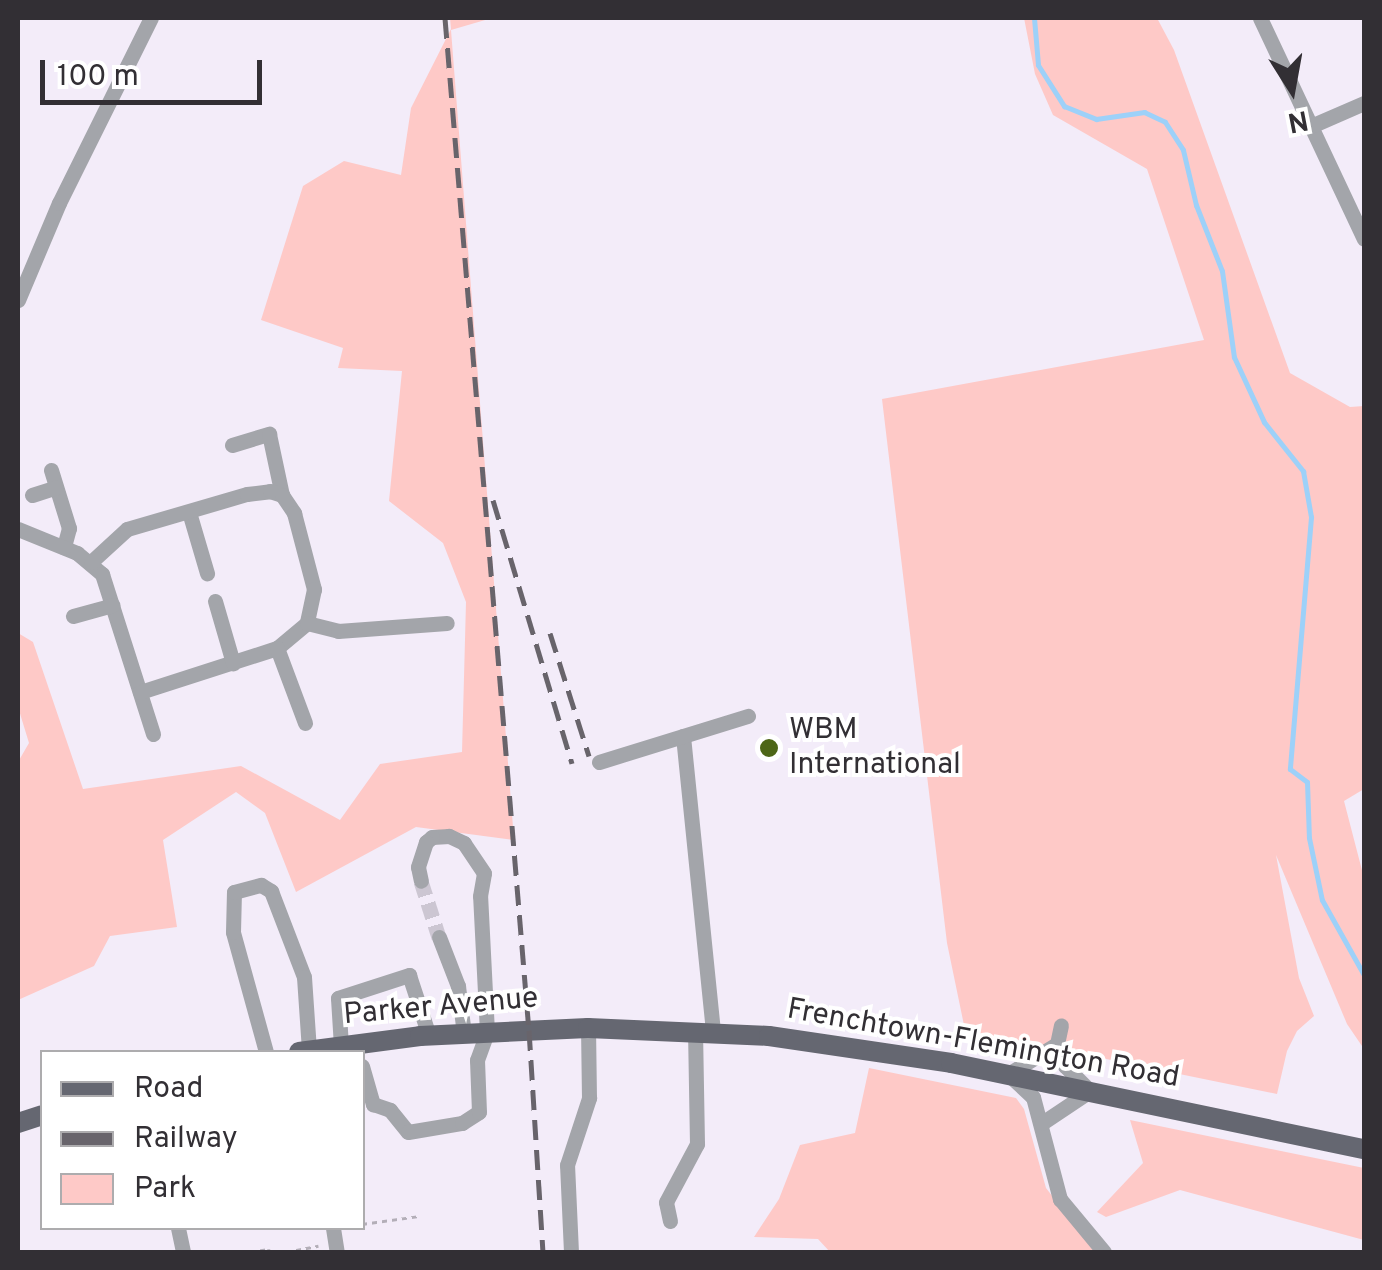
<!DOCTYPE html>
<style>
body{margin:0}
#map{position:relative;width:1382px;height:1270px;overflow:hidden;background:#f3ecf9;font-family:Overpass,sans-serif}
div>[style]{position:absolute}
[style*='--x']{left:calc(var(--x)*1px);top:calc(var(--y)*1px);width:calc(var(--w)*1px);rotate:calc(var(--a)*1deg)}
.green>*{inset:0;background:#fec9c7}
.stream>*{height:5px;margin:-2.5px;padding:0 2.5px;transform-origin:2.5px;border-radius:2.5px;background:#9dd1f9}
.minor-tunnel>*{height:15px;margin-top:-7.5px;transform-origin:0;background:repeating-linear-gradient(90deg,#ccc6d2 0 15px,transparent 0 23px)}
.path>*{height:2.5px;margin-top:-1.25px;transform-origin:0;background:repeating-linear-gradient(90deg,#b3aeb8 0 5px,transparent 0 10px)}
.minor>*{height:15px;margin:-7.5px;padding:0 7.5px;transform-origin:7.5px;border-radius:7.5px;background:#a3a5aa}
.major>*{height:20px;margin:-10px;padding:0 10px;transform-origin:10px;border-radius:10px;background:#656771}
.rail>*{height:5px;margin-top:-2.5px;transform-origin:0;background:repeating-linear-gradient(90deg,#68646b 0 20px,transparent 0 30px)}
.dots>*{width:28px;height:28px;translate:-50% -50%;box-sizing:border-box;border:5px solid #fff;border-radius:50%}
span{translate:-50% -50%;white-space:nowrap;text-align:center;line-height:1.15;-webkit-text-stroke:8px #fff;paint-order:stroke}
.poi-label{font-size:30px;color:#322f34}
.left{translate:0 -50%;text-align:left}
.street-label{font-size:30px;color:#322f34}
.frame{position:absolute;inset:0;border:20px solid #322f34;pointer-events:none}
.legend{position:absolute;left:40px;top:1050px;width:325px;height:180px;box-sizing:border-box;background:#fff;border:2px solid #adacae;margin:0;padding:12px 18px;list-style:none;font-size:30px;color:#322f34}
.legend li{display:flex;align-items:center;gap:20px;height:50px}
.legend b{width:50px;border:2px solid #adacae}
.north{position:absolute;left:1242px;top:40px;width:100px;height:100px;-webkit-text-stroke:8px #fff;paint-order:stroke;rotate:169deg;font-size:28px;font-weight:700;line-height:40px;text-align:center;color:#322f34}
.north::after{content:'';display:block;margin:auto;width:35px;height:45px;background:#322f34;clip-path:polygon(50% 0,100% 100%,50% 72%,0 100%)}
.scale{position:absolute;left:40px;top:60px;width:222px;height:45px;box-sizing:border-box;border:5px solid #322f34;border-top:0;padding-left:12px;font-size:30px;line-height:35px;white-space:nowrap;color:#322f34;-webkit-text-stroke:8px #fff;paint-order:stroke}
</style>
<div id="map">
<div class="green">
<div style="clip-path:polygon(450px 18px,492px 18px,451px 30px,514px 840px,416px 827px,296px 892px,265px 813px,236px 792px,163px 840px,177px 927px,110px 936px,94px 966px,18px 1000px,18px 762px,29px 743px,18px 707px,18px 633px,33px 642px,83px 789px,241px 766px,340px 820px,380px 764px,462px 752px,466px 602px,443px 543px,389px 501px,402px 371px,338px 368px,343px 348px,261px 320px,303px 186px,344px 161px,401px 175px,411px 108px,451px 29px)"></div>
<div style="clip-path:polygon(1024px 18px,1157px 18px,1174px 50px,1290px 373px,1350px 407px,1364px 406px,1364px 789px,1344px 801px,1364px 878px,1364px 1049px,1347px 1024px,1276px 855px,1299px 978px,1314px 1016px,1297px 1031px,1287px 1051px,1277px 1094px,965px 1030px,947px 943px,882px 399px,1204px 340px,1147px 169px,1053px 115px,1035px 74px)"></div>
<div style="clip-path:polygon(869px 1068px,1016px 1098px,1024px 1109px,1046px 1188px,1096px 1252px,830px 1252px,818px 1239px,754px 1237px,779px 1199px,800px 1145px,855px 1133px)"></div>
<div style="clip-path:polygon(1130px 1120px,1364px 1168px,1364px 1240px,1180px 1190px,1106px 1217px,1097px 1212px,1143px 1163px)"></div>
</div>
<div class="stream">
<div style="--x:1034;--y:18;--w:47;--a:85.1"></div>
<div style="--x:1038;--y:65;--w:49;--a:57.6"></div>
<div style="--x:1064;--y:106;--w:35;--a:22"></div>
<div style="--x:1096;--y:119;--w:49;--a:-8.3"></div>
<div style="--x:1144;--y:112;--w:23;--a:25"></div>
<div style="--x:1165;--y:122;--w:33;--a:57"></div>
<div style="--x:1183;--y:150;--w:57;--a:76.7"></div>
<div style="--x:1196;--y:205;--w:71;--a:68.5"></div>
<div style="--x:1222;--y:271;--w:87;--a:82.1"></div>
<div style="--x:1234;--y:357;--w:72;--a:65.2"></div>
<div style="--x:1264;--y:422;--w:63;--a:51.5"></div>
<div style="--x:1303;--y:471;--w:47;--a:80.1"></div>
<div style="--x:1311;--y:517;--w:253;--a:94.8"></div>
<div style="--x:1290;--y:769;--w:21;--a:37"></div>
<div style="--x:1307;--y:782;--w:56;--a:88"></div>
<div style="--x:1309;--y:838;--w:63;--a:78.2"></div>
<div style="--x:1322;--y:900;--w:86;--a:60.8"></div>
</div>
<div class="minor-tunnel">
<div style="--x:421;--y:881;--w:59;--a:72.2"></div>
</div>
<div class="path">
<div style="--x:362;--y:1224;--w:59;--a:-7.9"></div>
<div style="--x:250;--y:1252;--w:19;--a:-9"></div>
<div style="--x:269;--y:1249;--w:3;--a:90"></div>
<div style="--x:286;--y:1252;--w:33;--a:-11"></div>
</div>
<div class="minor">
<div style="--x:1260;--y:18;--w:244;--a:64.8"></div>
<div style="--x:1311;--y:126;--w:58;--a:-23.5"></div>
<div style="--x:18;--y:300;--w:105;--a:-67.1"></div>
<div style="--x:59;--y:203;--w:207;--a:-63.6"></div>
<div style="--x:232;--y:445;--w:39;--a:-17"></div>
<div style="--x:269;--y:434;--w:62;--a:78"></div>
<div style="--x:51;--y:470;--w:61;--a:72.8"></div>
<div style="--x:69;--y:528;--w:20;--a:105"></div>
<div style="--x:32;--y:495;--w:25;--a:-18"></div>
<div style="--x:189;--y:512;--w:64;--a:73.6"></div>
<div style="--x:18;--y:529;--w:64;--a:22.1"></div>
<div style="--x:77;--y:553;--w:33;--a:40"></div>
<div style="--x:102;--y:574;--w:168;--a:72.3"></div>
<div style="--x:91;--y:562;--w:49;--a:-42.5"></div>
<div style="--x:127;--y:529;--w:125;--a:-16.3"></div>
<div style="--x:247;--y:494;--w:23;--a:-7"></div>
<div style="--x:270;--y:491;--w:13;--a:18"></div>
<div style="--x:282;--y:495;--w:22;--a:56"></div>
<div style="--x:294;--y:513;--w:79;--a:75.3"></div>
<div style="--x:314;--y:589;--w:35;--a:102"></div>
<div style="--x:307;--y:623;--w:39;--a:140"></div>
<div style="--x:277;--y:648;--w:144;--a:162.2"></div>
<div style="--x:215;--y:601;--w:65;--a:73.8"></div>
<div style="--x:73;--y:616;--w:41;--a:-15.4"></div>
<div style="--x:307;--y:623;--w:32;--a:14"></div>
<div style="--x:338;--y:631;--w:109;--a:-4.2"></div>
<div style="--x:277;--y:648;--w:80;--a:69.5"></div>
<div style="--x:683;--y:736;--w:298;--a:84.2"></div>
<div style="--x:599;--y:762;--w:156;--a:-17.2"></div>
<div style="--x:439;--y:937;--w:53;--a:68.8"></div>
<div style="--x:458;--y:986;--w:48;--a:82.9"></div>
<div style="--x:1057;--y:1044;--w:57;--a:148.5"></div>
<div style="--x:1008;--y:1074;--w:34;--a:43"></div>
<div style="--x:1033;--y:1097;--w:106;--a:75.2"></div>
<div style="--x:1060;--y:1199;--w:69;--a:50.3"></div>
<div style="--x:341;--y:1046;--w:48;--a:-93.6"></div>
<div style="--x:338;--y:998;--w:75;--a:-17.9"></div>
<div style="--x:409;--y:975;--w:64;--a:71.8"></div>
<div style="--x:266;--y:1052;--w:124;--a:-105.4"></div>
<div style="--x:233;--y:932;--w:40;--a:-88.6"></div>
<div style="--x:234;--y:892;--w:28;--a:-15"></div>
<div style="--x:261;--y:885;--w:12;--a:31"></div>
<div style="--x:271;--y:891;--w:92;--a:69"></div>
<div style="--x:304;--y:977;--w:74;--a:86.1"></div>
<div style="--x:362;--y:1066;--w:40;--a:74"></div>
<div style="--x:373;--y:1104;--w:18;--a:19"></div>
<div style="--x:390;--y:1110;--w:28;--a:51"></div>
<div style="--x:408;--y:1132;--w:55;--a:-9.5"></div>
<div style="--x:462;--y:1123;--w:20;--a:-33"></div>
<div style="--x:479;--y:1112;--w:52;--a:-92.2"></div>
<div style="--x:477;--y:1060;--w:30;--a:-70"></div>
<div style="--x:487;--y:1032;--w:136;--a:-92.9"></div>
<div style="--x:480;--y:896;--w:23;--a:-80"></div>
<div style="--x:484;--y:873;--w:36;--a:-124"></div>
<div style="--x:464;--y:843;--w:17;--a:-155"></div>
<div style="--x:449;--y:836;--w:17;--a:177"></div>
<div style="--x:432;--y:837;--w:8;--a:140"></div>
<div style="--x:426;--y:842;--w:26;--a:108"></div>
<div style="--x:418;--y:867;--w:14;--a:78"></div>
<div style="--x:1042;--y:1123;--w:58;--a:-33.7"></div>
<div style="--x:1090;--y:1091;--w:35;--a:-135"></div>
<div style="--x:1065;--y:1066;--w:23;--a:-110"></div>
<div style="--x:1057;--y:1044;--w:19;--a:-78"></div>
<div style="--x:670;--y:1221;--w:19;--a:-102"></div>
<div style="--x:666;--y:1202;--w:66;--a:-61.9"></div>
<div style="--x:697;--y:1144;--w:113;--a:-91"></div>
<div style="--x:178;--y:1228;--w:25;--a:78"></div>
<div style="--x:333;--y:1228;--w:24;--a:81"></div>
<div style="--x:571;--y:1252;--w:87;--a:-92.6"></div>
<div style="--x:567;--y:1165;--w:71;--a:-71.8"></div>
<div style="--x:589;--y:1098;--w:70;--a:-90.8"></div>
</div>
<div class="major">
<div style="--x:299;--y:1052;--w:122;--a:-7.5"></div>
<div style="--x:420;--y:1036;--w:168;--a:-2.7"></div>
<div style="--x:588;--y:1028;--w:181;--a:2.5"></div>
<div style="--x:769;--y:1036;--w:184;--a:8.4"></div>
<div style="--x:951;--y:1063;--w:422;--a:11.8"></div>
<div style="--x:18;--y:1123;--w:25;--a:-18"></div>
</div>
<div class="rail">
<div style="--x:445;--y:18;--w:1015;--a:85.26"></div>
<div style="--x:529;--y:1030;--w:222;--a:86.4"></div>
<div style="--x:493;--y:500;--w:275;--a:73.3"></div>
<div style="--x:550;--y:633;--w:129;--a:72.4"></div>
</div>
<div class="dots">
<div style="left:769px;top:748px;background:#4d6617"></div>
</div>
<div class="poi-label">
<span class="left" style="left:789px;top:748px">WBM<br>International</span>
</div>
<div class="street-label">
<span style="left:441px;top:1008px;rotate:-5deg">Parker Avenue</span>
<span style="left:983px;top:1045px;rotate:10deg">Frenchtown-Flemington Road</span>
</div>
<div class="frame"></div>
<ul class="legend">
<li><b style="height:12px;background:#656771"></b>Road</li>
<li><b style="height:12px;background:#68646b"></b>Railway</li>
<li><b style="height:28px;background:#fec9c7"></b>Park</li>
</ul>
<div class="north">N</div>
<div class="scale">100 m</div>
</div>
